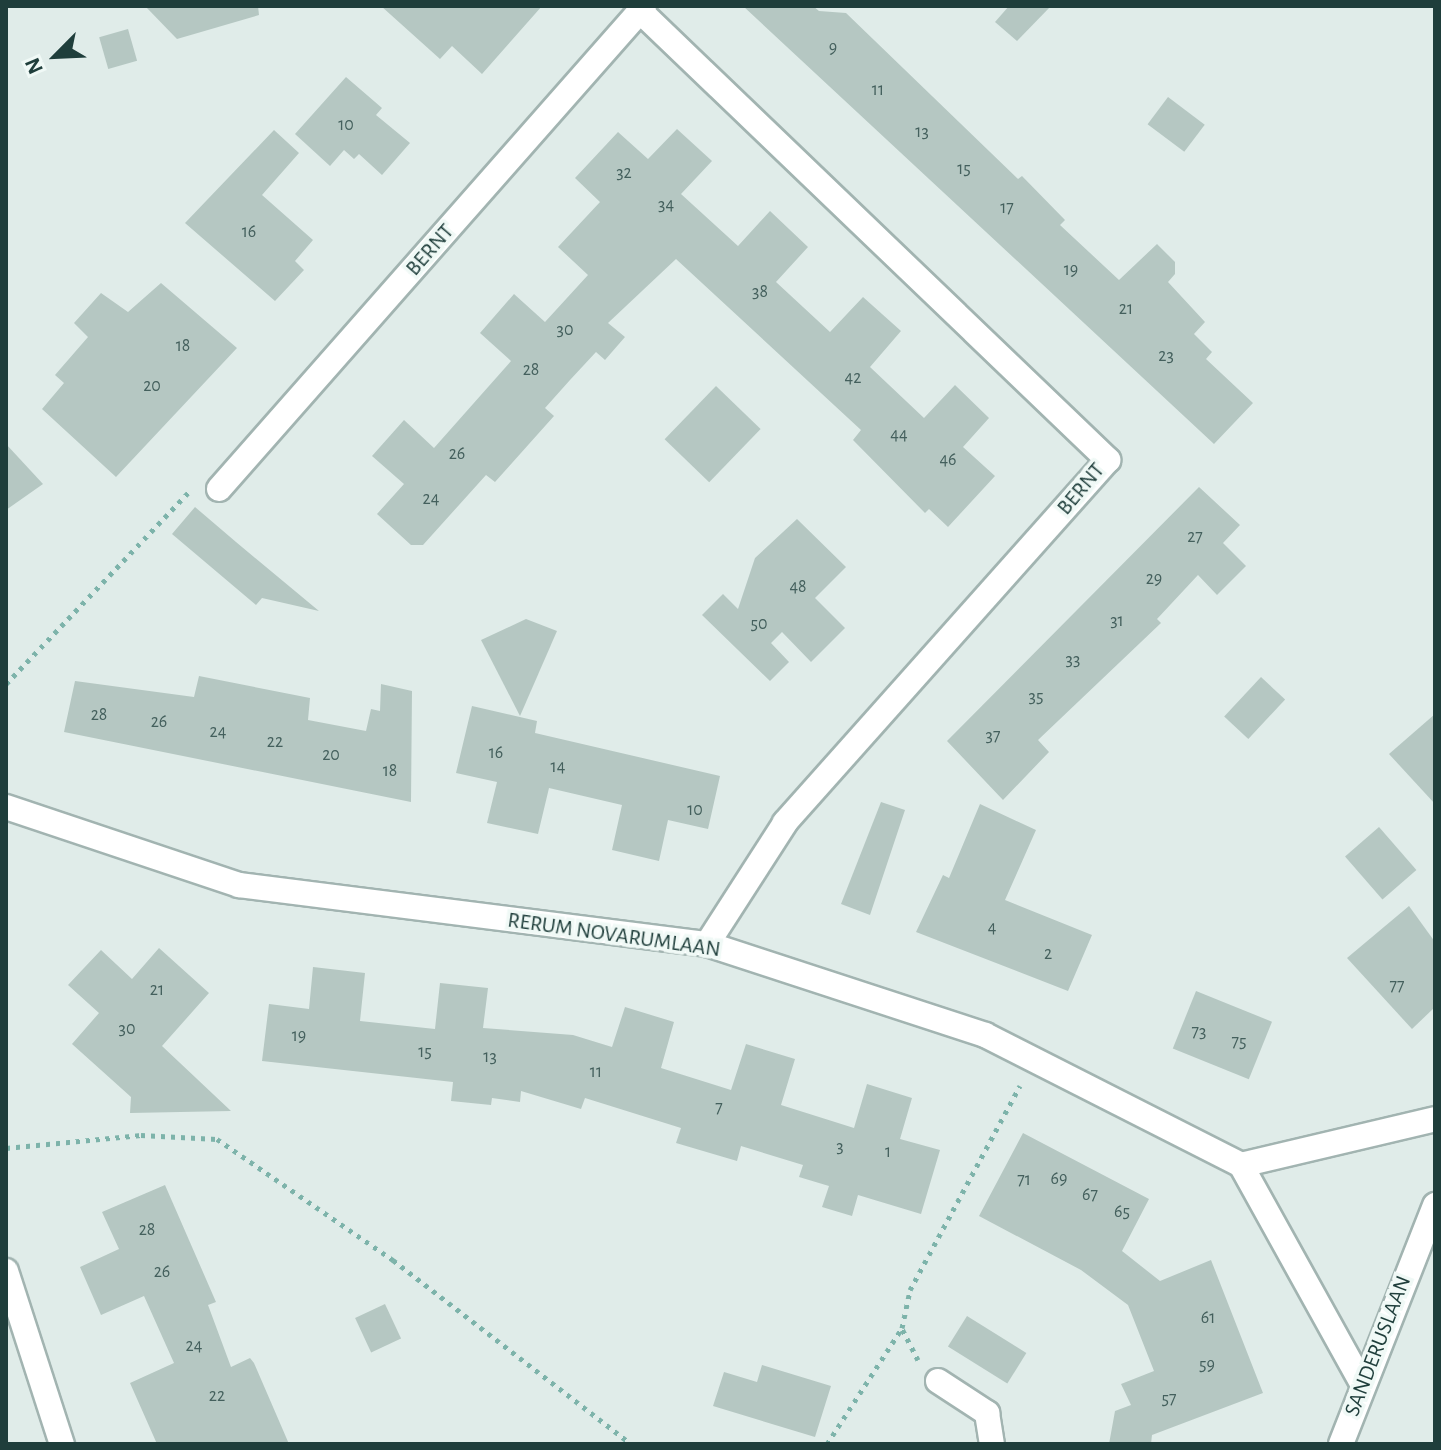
<!DOCTYPE html>
<style>
body{margin:0}
#map{position:relative;width:1441px;height:1450px;overflow:hidden;background:#e0ece9;font-family:"Alegreya Sans",sans-serif}
div>[style]{position:absolute}
[style*='--x']{left:calc(var(--x)*1px);top:calc(var(--y)*1px);width:calc(var(--w)*1px);rotate:calc(var(--a)*1deg)}
.building>*{inset:0;background:#b5c7c2;transform-origin:0 0}
.path>*{height:5px;margin-top:-2.5px;transform-origin:0;background:repeating-linear-gradient(90deg,#7db3aa 0 4px,transparent 0 10px)}
.roads{filter:drop-shadow(2px 0 #a2b4b1) drop-shadow(-2px 0 #a2b4b1) drop-shadow(0 2px #a2b4b1) drop-shadow(0 -2px #a2b4b1)}
.minor>*{height:24px;margin:-12px;padding:0 12px;transform-origin:12px;border-radius:12px;background:#fff}
span{translate:-50% -50%;white-space:nowrap;text-align:center;line-height:1.15;-webkit-text-stroke:7px #f0f9f6;paint-order:stroke}
.number-label{font-size:18px;color:#44605d}
.number-label span{-webkit-text-stroke-width:0}
.street-label{font-size:22px;color:#1f3e3b}
.frame{position:absolute;inset:0;border:8px solid #1f3e3b;pointer-events:none}
.north{position:absolute;left:16px;top:16px;width:80px;height:80px;-webkit-text-stroke:6px #f0f9f6;paint-order:stroke;rotate:246deg;font-size:22px;font-weight:700;line-height:32px;text-align:center;color:#1f3e3b}
.north::after{content:'';display:block;margin:auto;width:28px;height:36px;background:#1f3e3b;clip-path:polygon(50% 0,100% 100%,50% 72%,0 100%)}
</style>
<div id="map">
<div class="building">
<div style="clip-path:polygon(145px 6px,258px 6px,259px 15px,177px 39px)"></div>
<div style="clip-path:polygon(381px 6px,542px 6px,482px 74px,452px 46px,440px 59px)"></div>
<div style="clip-path:polygon(743px 6px,813px 6px,819px 11px,846px 13px,1018px 179px,1022px 176px,1065px 220px,1060px 225px,1119px 280px,1157px 244px,1175px 262px,1175px 274px,1168px 282px,1205px 322px,1194px 334px,1212px 352px,1206px 359px,1253px 403px,1214px 444px)"></div>
<div style="clip-path:polygon(1009px 6px,1051px 6px,1017px 41px,995px 22px)"></div>
<div style="left:128px;top:29px;width:33px;height:30px;rotate:74deg"></div>
<div style="clip-path:polygon(346px 77px,382px 108px,376px 115px,410px 143px,382px 175px,359px 154px,354px 159px,344px 150px,330px 166px,295px 134px)"></div>
<div style="left:1168px;top:97px;width:46px;height:34px;rotate:37deg"></div>
<div style="clip-path:polygon(677px 129px,712px 161px,681px 194px,738px 246px,770px 211px,808px 247px,776px 282px,830px 332px,863px 297px,901px 331px,870px 367px,924px 418px,955px 385px,989px 418px,963px 447px,995px 476px,948px 527px,929px 509px,925px 513px,853px 440px,861px 430px,676px 259px,608px 323px,625px 337px,605px 360px,596px 352px,570px 380px,545px 408px,554px 416px,495px 482px,486px 475px,423px 545px,411px 545px,377px 514px,404px 484px,372px 456px,404px 420px,434px 448px,511px 361px,480px 333px,514px 294px,545px 322px,588px 275px,558px 247px,600px 202px,575px 178px,618px 132px,648px 159px)"></div>
<div style="clip-path:polygon(274px 130px,299px 153px,262px 195px,313px 240px,295px 261px,304px 270px,275px 301px,185px 223px)"></div>
<div style="clip-path:polygon(161px 283px,237px 348px,116px 477px,42px 409px,64px 383px,55px 375px,88px 337px,74px 323px,101px 293px,128px 312px)"></div>
<div style="left:716px;top:386px;width:62px;height:74px;rotate:44deg"></div>
<div style="clip-path:polygon(6px 444px,43px 484px,6px 510px)"></div>
<div style="clip-path:polygon(1199px 487px,1240px 525px,1223px 543px,1246px 566px,1217px 595px,1198px 575px,1157px 619px,1161px 623px,1038px 740px,1049px 752px,1003px 800px,947px 741px)"></div>
<div style="clip-path:polygon(195px 507px,236px 542px,319px 611px,262px 598px,256px 605px,172px 534px)"></div>
<div style="clip-path:polygon(797px 519px,846px 567px,815px 598px,845px 628px,811px 662px,782px 632px,771px 643px,789px 662px,770px 681px,702px 615px,723px 594px,738px 609px,755px 558px)"></div>
<div style="clip-path:polygon(526px 619px,557px 631px,520px 716px,481px 640px)"></div>
<div style="clip-path:polygon(199px 676px,310px 698px,308px 720px,366px 731px,371px 709px,380px 711px,381px 684px,412px 691px,411px 802px,64px 732px,75px 681px,194px 697px)"></div>
<div style="left:1261px;top:677px;width:33px;height:54px;rotate:43deg"></div>
<div style="clip-path:polygon(472px 706px,537px 721px,535px 733px,720px 776px,708px 829px,668px 820px,659px 861px,612px 850px,622px 805px,549px 788px,538px 834px,487px 823px,497px 782px,456px 773px)"></div>
<div style="clip-path:polygon(1435px 714px,1435px 804px,1389px 754px)"></div>
<div style="clip-path:polygon(881px 802px,905px 810px,870px 915px,841px 904px)"></div>
<div style="clip-path:polygon(980px 804px,1036px 830px,1005px 900px,1092px 935px,1068px 991px,916px 932px,943px 875px,949px 878px)"></div>
<div style="left:1379px;top:827px;width:57px;height:45px;rotate:49deg"></div>
<div style="clip-path:polygon(1409px 906px,1435px 942px,1435px 1007px,1412px 1029px,1347px 958px)"></div>
<div style="clip-path:polygon(159px 948px,209px 993px,162px 1046px,231px 1111px,130px 1113px,131px 1097px,72px 1044px,99px 1013px,68px 985px,84px 968px,101px 950px,132px 979px)"></div>
<div style="clip-path:polygon(313px 967px,365px 973px,360px 1021px,435px 1029px,440px 983px,488px 988px,483px 1028px,573px 1035px,612px 1047px,625px 1007px,674px 1022px,661px 1068px,731px 1090px,746px 1044px,795px 1059px,781px 1105px,854px 1128px,867px 1084px,912px 1098px,900px 1139px,940px 1150px,921px 1214px,858px 1195px,852px 1216px,822px 1207px,829px 1186px,799px 1177px,803px 1165px,741px 1146px,737px 1161px,676px 1143px,681px 1128px,585px 1098px,581px 1109px,521px 1091px,520px 1102px,492px 1098px,491px 1105px,451px 1101px,453px 1082px,262px 1061px,269px 1004px,309px 1009px)"></div>
<div style="left:1196px;top:991px;width:82px;height:62px;rotate:22deg"></div>
<div style="clip-path:polygon(1023px 1133px,1149px 1199px,1122px 1251px,1160px 1281px,1211px 1260px,1263px 1393px,1152px 1435px,1151px 1444px,1109px 1444px,1115px 1411px,1131px 1405px,1121px 1384px,1154px 1371px,1128px 1305px,1081px 1270px,979px 1216px)"></div>
<div style="clip-path:polygon(165px 1185px,216px 1302px,208px 1305px,231px 1367px,250px 1358px,254px 1363px,289px 1444px,157px 1444px,130px 1383px,174px 1363px,144px 1296px,101px 1315px,80px 1267px,119px 1249px,102px 1212px)"></div>
<div style="left:385px;top:1304px;width:38px;height:33px;rotate:65deg"></div>
<div style="left:967px;top:1316px;width:70px;height:36px;rotate:32deg"></div>
<div style="clip-path:polygon(762px 1365px,831px 1386px,815px 1437px,713px 1406px,724px 1372px,757px 1382px)"></div>
</div>
<div class="path">
<div style="--x:6;--y:684;--w:264;--a:-46.4"></div>
<div style="--x:6;--y:1148;--w:136;--a:-5.5"></div>
<div style="--x:141;--y:1135;--w:76;--a:3"></div>
<div style="--x:217;--y:1139;--w:214;--a:34.5"></div>
<div style="--x:393;--y:1260;--w:301;--a:37.7"></div>
<div style="--x:918;--y:1360;--w:36;--a:-117"></div>
<div style="--x:902;--y:1328;--w:39;--a:-78"></div>
<div style="--x:910;--y:1290;--w:232;--a:-61.7"></div>
<div style="--x:827;--y:1444;--w:138;--a:-57.1"></div>
</div>
<div class="roads">
<div class="minor">
<div style="--x:644;--y:6;--w:6;--a:129"></div>
<div style="--x:640;--y:11;--w:649;--a:43.81"></div>
<div style="--x:1108;--y:460;--w:486;--a:131.7"></div>
<div style="--x:785;--y:823;--w:144;--a:122.8"></div>
<div style="--x:219;--y:489;--w:637;--a:-48.63"></div>
<div style="--x:6;--y:807;--w:246;--a:18.5"></div>
<div style="--x:239;--y:885;--w:472;--a:7.2"></div>
<div style="--x:707;--y:944;--w:293;--a:18.1"></div>
<div style="--x:985;--y:1035;--w:287;--a:26.9"></div>
<div style="--x:1241;--y:1165;--w:199;--a:-13.3"></div>
<div style="--x:1241;--y:1165;--w:249;--a:61"></div>
<div style="--x:6;--y:1271;--w:182;--a:72.1"></div>
<div style="--x:938;--y:1381;--w:59;--a:33.1"></div>
<div style="--x:987;--y:1413;--w:31;--a:81"></div>
<div style="--x:1341;--y:1444;--w:257;--a:-68.5"></div>
</div>
</div>
<div class="number-label">
<span style="left:833px;top:48px">9</span>
<span style="left:878px;top:90px">11</span>
<span style="left:346px;top:125px">10</span>
<span style="left:922px;top:132px">13</span>
<span style="left:964px;top:169px">15</span>
<span style="left:624px;top:173px">32</span>
<span style="left:666px;top:205px">34</span>
<span style="left:1007px;top:208px">17</span>
<span style="left:249px;top:232px">16</span>
<span style="left:1071px;top:270px">19</span>
<span style="left:760px;top:292px">38</span>
<span style="left:1126px;top:309px">21</span>
<span style="left:565px;top:330px">30</span>
<span style="left:183px;top:346px">18</span>
<span style="left:1166px;top:356px">23</span>
<span style="left:531px;top:370px">28</span>
<span style="left:853px;top:378px">42</span>
<span style="left:152px;top:386px">20</span>
<span style="left:899px;top:435px">44</span>
<span style="left:457px;top:454px">26</span>
<span style="left:948px;top:460px">46</span>
<span style="left:431px;top:499px">24</span>
<span style="left:1195px;top:537px">27</span>
<span style="left:1154px;top:579px">29</span>
<span style="left:798px;top:587px">48</span>
<span style="left:1117px;top:621px">31</span>
<span style="left:759px;top:624px">50</span>
<span style="left:1073px;top:660px">33</span>
<span style="left:1036px;top:697px">35</span>
<span style="left:99px;top:715px">28</span>
<span style="left:159px;top:722px">26</span>
<span style="left:218px;top:732px">24</span>
<span style="left:993px;top:736px">37</span>
<span style="left:275px;top:742px">22</span>
<span style="left:496px;top:753px">16</span>
<span style="left:331px;top:755px">20</span>
<span style="left:558px;top:767px">14</span>
<span style="left:390px;top:771px">18</span>
<span style="left:695px;top:810px">10</span>
<span style="left:992px;top:928px">4</span>
<span style="left:1048px;top:954px">2</span>
<span style="left:1397px;top:986px">77</span>
<span style="left:157px;top:990px">21</span>
<span style="left:127px;top:1029px">30</span>
<span style="left:1199px;top:1032px">73</span>
<span style="left:299px;top:1036px">19</span>
<span style="left:1239px;top:1042px">75</span>
<span style="left:425px;top:1052px">15</span>
<span style="left:490px;top:1057px">13</span>
<span style="left:596px;top:1072px">11</span>
<span style="left:719px;top:1108px">7</span>
<span style="left:840px;top:1147px">3</span>
<span style="left:888px;top:1152px">1</span>
<span style="left:1059px;top:1179px">69</span>
<span style="left:1024px;top:1180px">71</span>
<span style="left:1090px;top:1195px">67</span>
<span style="left:1122px;top:1212px">65</span>
<span style="left:147px;top:1230px">28</span>
<span style="left:162px;top:1272px">26</span>
<span style="left:1208px;top:1318px">61</span>
<span style="left:194px;top:1346px">24</span>
<span style="left:1207px;top:1365px">59</span>
<span style="left:217px;top:1396px">22</span>
<span style="left:1169px;top:1399px">57</span>
</div>
<div class="street-label">
<span style="left:430px;top:250px;rotate:-49deg">BERNT</span>
<span style="left:1081px;top:489px;rotate:-50deg">BERNT</span>
<span style="left:614px;top:935px;rotate:8deg">RERUM NOVARUMLAAN</span>
<span style="left:1378px;top:1346px;rotate:-69deg">SANDERUSLAAN</span>
</div>
<div class="frame"></div>
<div class="north">N</div>
</div>
